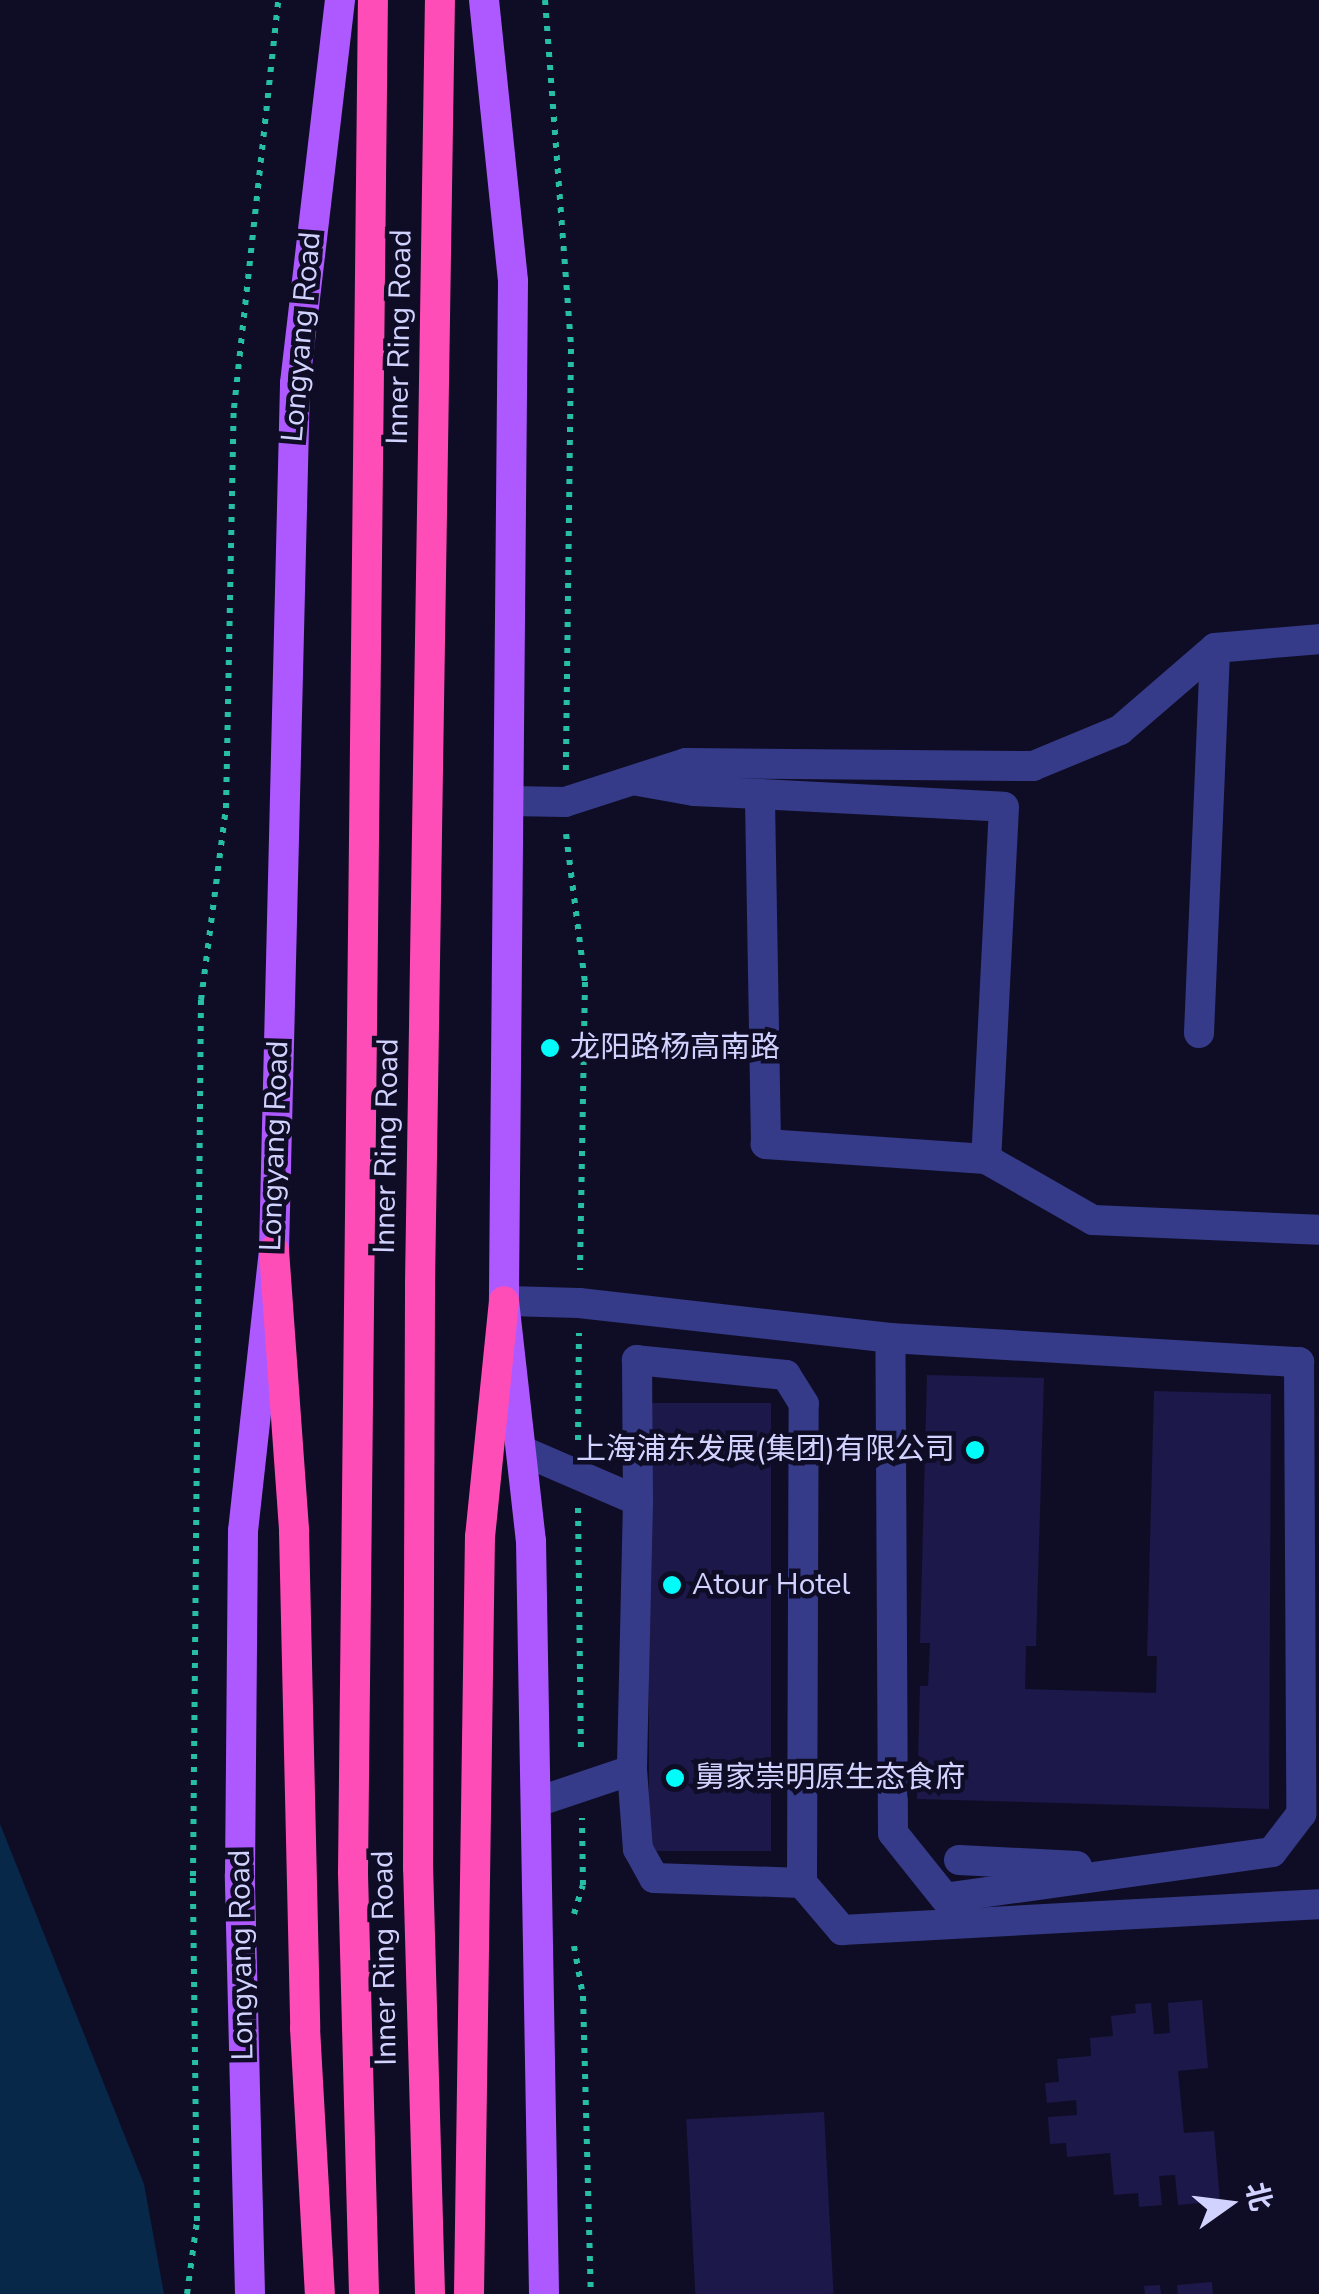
<!DOCTYPE html>
<meta charset="utf-8">
<style>
body{margin:0}
#map{position:relative;width:1319px;height:2294px;overflow:hidden;background:#0f0d26;font-family:"Nunito Sans","Noto Sans SC",sans-serif}
div>[style]{position:absolute}
[style*='--x']{left:calc(var(--x)*1px);top:calc(var(--y)*1px);width:calc(var(--w)*1px);rotate:calc(var(--a)*1deg)}
.water>*{inset:0;background:#08284a}
.building>*{inset:0;background:#1c1849;transform-origin:0 0}
.path>*{height:6px;margin-top:-3px;transform-origin:0;background:repeating-linear-gradient(90deg,#26bfa5 0 5px,transparent 0 13px)}
.minor>*{height:30px;margin:-15px;padding:0 15px;transform-origin:15px;border-radius:15px;background:#353b89}
.major>*{height:30px;margin:-15px;padding:0 15px;transform-origin:15px;border-radius:15px;background:#ae59ff}
.highway>*{height:30px;margin:-15px;padding:0 15px;transform-origin:15px;border-radius:15px;background:#ff4db7}
.dots>*{width:28px;height:28px;translate:-50% -50%;box-sizing:border-box;border:5px solid #0f0d26;border-radius:50%}
span{translate:-50% -50%;white-space:nowrap;text-align:center;line-height:1.15;-webkit-text-stroke:9px #0f0d26;paint-order:stroke}
.street-label{font-size:30px;color:#d2d2ff}
.poi-label{font-size:30px;color:#d2d2ff}
.left{translate:0 -50%;text-align:left}
.right{translate:-100% -50%;text-align:right}
.north{position:absolute;left:1179px;top:2154px;width:100px;height:100px;-webkit-text-stroke:8px #0f0d26;paint-order:stroke;rotate:76deg;font-size:28px;font-weight:700;line-height:40px;text-align:center;color:#d2d2ff}
.north::after{content:'';display:block;margin:auto;width:35px;height:45px;background:#d2d2ff;clip-path:polygon(50% 0,100% 100%,50% 72%,0 100%)}
</style>
<div id="map">
<div class="water">
<div style="clip-path:polygon(0 1824px,144px 2184px,164px 2294px,0 2294px)"></div>
</div>
<div class="building">
<div style="clip-path:polygon(927px 1375px,1044px 1378px,1036px 1646px,1026px 1646px,1025px 1689px,1156px 1693px,1157px 1656px,1147px 1656px,1154px 1391px,1271px 1394px,1269px 1809px,917px 1799px,920px 1686px,928px 1686px,930px 1643px,920px 1643px)"></div>
<div style="left:649px;top:1403px;width:122px;height:448px"></div>
<div style="clip-path:polygon(1202px 2000px,1208px 2068px,1178px 2071px,1184px 2133px,1214px 2131px,1220px 2201px,1178px 2205px,1175px 2175px,1159px 2176px,1162px 2205px,1139px 2207px,1138px 2193px,1114px 2195px,1110px 2153px,1067px 2157px,1066px 2143px,1050px 2144px,1048px 2117px,1077px 2115px,1076px 2100px,1047px 2103px,1045px 2083px,1059px 2082px,1057px 2059px,1091px 2056px,1090px 2038px,1113px 2036px,1111px 2016px,1136px 2013px,1135px 2004px,1151px 2003px,1154px 2034px,1170px 2033px,1168px 2003px)"></div>
<div style="left:824px;top:2112px;width:182px;height:138px;rotate:87deg"></div>
<div style="clip-path:polygon(1212px 2282px,1213px 2294px,1178px 2294px,1177px 2285px)"></div>
<div style="clip-path:polygon(1160px 2285px,1161px 2294px,1145px 2294px,1144px 2286px)"></div>
</div>
<div class="path">
<div style="--x:545;--y:0;--w:350;--a:85.7"></div>
<div style="--x:571;--y:349;--w:423;--a:90.7"></div>
<div style="--x:566;--y:834;--w:149;--a:82.7"></div>
<div style="--x:585;--y:982;--w:288;--a:91"></div>
<div style="--x:578;--y:1440;--w:107;--a:-89.5"></div>
<div style="--x:578;--y:1508;--w:247;--a:89.3"></div>
<div style="--x:574;--y:1914;--w:30;--a:-73"></div>
<div style="--x:583;--y:1885;--w:67;--a:-90.9"></div>
<div style="--x:574;--y:1946;--w:51;--a:79.8"></div>
<div style="--x:583;--y:1996;--w:298;--a:88.5"></div>
<div style="--x:187;--y:2294;--w:74;--a:-82.2"></div>
<div style="--x:197;--y:2221;--w:345;--a:-90.7"></div>
<div style="--x:193;--y:1876;--w:876;--a:-89.48"></div>
<div style="--x:201;--y:1000;--w:194;--a:-82.6"></div>
<div style="--x:226;--y:808;--w:400;--a:-88.9"></div>
<div style="--x:234;--y:408;--w:410;--a:-83.8"></div>
</div>
<div class="minor">
<div style="--x:638;--y:781;--w:57;--a:10.1"></div>
<div style="--x:694;--y:791;--w:66;--a:2.6"></div>
<div style="--x:760;--y:794;--w:244;--a:3"></div>
<div style="--x:1004;--y:807;--w:352;--a:92.9"></div>
<div style="--x:986;--y:1159;--w:221;--a:-176.1"></div>
<div style="--x:766;--y:1144;--w:350;--a:-91"></div>
<div style="--x:510;--y:801;--w:55;--a:1"></div>
<div style="--x:565;--y:802;--w:127;--a:-17.9"></div>
<div style="--x:686;--y:763;--w:347;--a:0.5"></div>
<div style="--x:1033;--y:766;--w:94;--a:-22.5"></div>
<div style="--x:1120;--y:730;--w:125;--a:-40.8"></div>
<div style="--x:1215;--y:648;--w:104;--a:-4.9"></div>
<div style="--x:1199;--y:1033;--w:385;--a:-87.6"></div>
<div style="--x:986;--y:1159;--w:123;--a:29.7"></div>
<div style="--x:1093;--y:1220;--w:226;--a:2.5"></div>
<div style="--x:504;--y:1301;--w:75;--a:1.5"></div>
<div style="--x:579;--y:1303;--w:313;--a:6.4"></div>
<div style="--x:890;--y:1338;--w:410;--a:3.4"></div>
<div style="--x:1299;--y:1362;--w:452;--a:89.7"></div>
<div style="--x:1301;--y:1814;--w:48;--a:127.3"></div>
<div style="--x:1272;--y:1852;--w:330;--a:172"></div>
<div style="--x:945;--y:1898;--w:83;--a:-128.7"></div>
<div style="--x:893;--y:1833;--w:495;--a:-90.3"></div>
<div style="--x:525;--y:1452;--w:123;--a:23.4"></div>
<div style="--x:638;--y:1501;--w:269;--a:91.3"></div>
<div style="--x:632;--y:1770;--w:100;--a:161.4"></div>
<div style="--x:632;--y:1770;--w:79;--a:85.7"></div>
<div style="--x:638;--y:1849;--w:33;--a:61"></div>
<div style="--x:654;--y:1878;--w:148;--a:1.9"></div>
<div style="--x:802;--y:1883;--w:479;--a:-89.8"></div>
<div style="--x:804;--y:1404;--w:34;--a:-122"></div>
<div style="--x:786;--y:1375;--w:150;--a:-174.3"></div>
<div style="--x:637;--y:1360;--w:141;--a:89.6"></div>
<div style="--x:959;--y:1860;--w:118;--a:2.9"></div>
<div style="--x:802;--y:1883;--w:62;--a:49.6"></div>
<div style="--x:842;--y:1930;--w:478;--a:-3.1"></div>
</div>
<div class="major">
<div style="--x:484;--y:0;--w:282;--a:84.1"></div>
<div style="--x:513;--y:281;--w:1020;--a:90.51"></div>
<div style="--x:504;--y:1301;--w:242;--a:83.6"></div>
<div style="--x:531;--y:1541;--w:753;--a:89.01"></div>
<div style="--x:250;--y:2294;--w:419;--a:-91.4"></div>
<div style="--x:240;--y:1875;--w:344;--a:-89.5"></div>
<div style="--x:243;--y:1531;--w:283;--a:-83.7"></div>
<div style="--x:274;--y:1250;--w:867;--a:-88.61"></div>
<div style="--x:295;--y:383;--w:386;--a:-83.3"></div>
</div>
<div class="highway">
<div style="--x:274;--y:1250;--w:282;--a:85.9"></div>
<div style="--x:294;--y:1531;--w:497;--a:88.7"></div>
<div style="--x:305;--y:2028;--w:266;--a:86.8"></div>
<div style="--x:364;--y:2294;--w:422;--a:-91.5"></div>
<div style="--x:353;--y:1872;--w:1872;--a:-89.39"></div>
<div style="--x:430;--y:2294;--w:426;--a:-91.6"></div>
<div style="--x:418;--y:1868;--w:584;--a:-89.8"></div>
<div style="--x:420;--y:1284;--w:1284;--a:-89.11"></div>
<div style="--x:469;--y:2294;--w:757;--a:-89.17"></div>
<div style="--x:480;--y:1537;--w:237;--a:-84.2"></div>
</div>
<div class="dots">
<div style="left:550px;top:1048px;background:#00fdfa"></div>
<div style="left:975px;top:1450px;background:#00fdfa"></div>
<div style="left:672px;top:1585px;background:#00fdfa"></div>
<div style="left:675px;top:1778px;background:#00fdfa"></div>
</div>
<div class="street-label">
<span style="left:302px;top:337px;rotate:-85deg">Longyang Road</span>
<span style="left:400px;top:337px;rotate:-89deg">Inner Ring Road</span>
<span style="left:275px;top:1146px;rotate:-88deg">Longyang Road</span>
<span style="left:387px;top:1146px;rotate:-89deg">Inner Ring Road</span>
<span style="left:242px;top:1955px;rotate:-91deg">Longyang Road</span>
<span style="left:385px;top:1958px;rotate:-91deg">Inner Ring Road</span>
</div>
<div class="poi-label">
<span class="left" style="left:570px;top:1048px">龙阳路杨高南路</span>
<span class="right" style="left:955px;top:1450px">上海浦东发展(集团)有限公司</span>
<span class="left" style="left:692px;top:1585px">Atour Hotel</span>
<span class="left" style="left:695px;top:1778px">舅家崇明原生态食府</span>
</div>
<div class="north">北</div>
</div>
